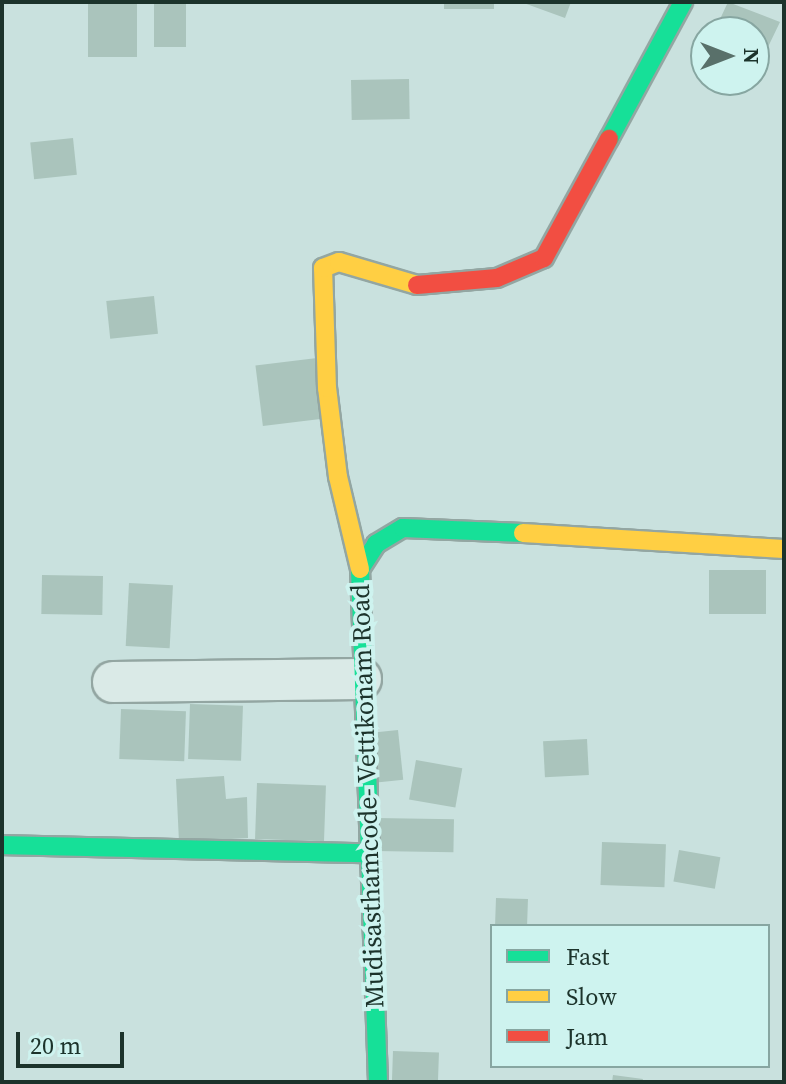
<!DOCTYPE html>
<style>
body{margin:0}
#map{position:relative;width:786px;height:1084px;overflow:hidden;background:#c9e1de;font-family:"Source Serif 4",serif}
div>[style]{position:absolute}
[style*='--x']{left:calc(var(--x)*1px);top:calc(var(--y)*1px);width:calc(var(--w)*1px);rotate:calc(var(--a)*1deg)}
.building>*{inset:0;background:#aac4bc;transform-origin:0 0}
.roads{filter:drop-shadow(2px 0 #93a6a2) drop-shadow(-2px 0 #93a6a2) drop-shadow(0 2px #93a6a2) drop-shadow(0 -2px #93a6a2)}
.street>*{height:40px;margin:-20px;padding:0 20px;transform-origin:20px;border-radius:20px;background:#daeae7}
.fast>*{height:18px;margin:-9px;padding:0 9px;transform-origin:9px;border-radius:9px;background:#16e098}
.slow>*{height:18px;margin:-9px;padding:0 9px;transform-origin:9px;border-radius:9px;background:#ffcf43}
.jam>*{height:18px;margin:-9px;padding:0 9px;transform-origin:9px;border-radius:9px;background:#f24e42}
span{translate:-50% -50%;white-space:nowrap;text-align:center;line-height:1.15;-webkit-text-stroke:8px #cef3ef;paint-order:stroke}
.street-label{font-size:26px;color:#1c332b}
.frame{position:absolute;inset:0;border:4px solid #1c332b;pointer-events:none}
.legend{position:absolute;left:490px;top:924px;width:280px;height:144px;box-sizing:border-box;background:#cef3ef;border:2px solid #87a6a1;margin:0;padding:10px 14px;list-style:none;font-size:24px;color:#1c332b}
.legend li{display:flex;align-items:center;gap:16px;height:40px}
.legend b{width:40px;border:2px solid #87a6a1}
.north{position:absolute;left:690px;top:16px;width:80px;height:80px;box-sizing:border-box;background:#cef3ef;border:2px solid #87a6a1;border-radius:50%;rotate:90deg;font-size:22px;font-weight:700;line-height:32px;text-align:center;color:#1c332b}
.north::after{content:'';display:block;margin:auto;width:28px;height:36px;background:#59706a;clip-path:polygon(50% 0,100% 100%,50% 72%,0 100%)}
.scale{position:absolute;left:16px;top:1032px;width:108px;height:36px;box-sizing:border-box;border:4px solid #1c332b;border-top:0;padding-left:10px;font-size:24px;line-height:28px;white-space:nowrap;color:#1c332b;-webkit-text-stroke:6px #cef3ef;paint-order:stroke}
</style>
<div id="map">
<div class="building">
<div style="left:88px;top:2px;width:49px;height:55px"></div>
<div style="left:154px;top:2px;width:32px;height:45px"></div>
<div style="left:444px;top:2px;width:50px;height:7px"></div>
<div style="clip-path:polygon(521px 2px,571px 2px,565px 18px)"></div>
<div style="clip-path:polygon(728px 2px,780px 22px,754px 76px,754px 32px,714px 32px)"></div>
<div style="left:409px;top:79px;width:40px;height:58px;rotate:89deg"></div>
<div style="left:73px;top:138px;width:37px;height:43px;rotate:84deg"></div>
<div style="left:154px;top:296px;width:38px;height:48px;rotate:84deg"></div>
<div style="left:317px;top:358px;width:61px;height:62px;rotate:83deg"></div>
<div style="left:766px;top:570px;width:44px;height:57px;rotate:90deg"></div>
<div style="left:42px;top:575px;width:61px;height:39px;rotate:1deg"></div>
<div style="left:129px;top:583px;width:44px;height:63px;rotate:3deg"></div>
<div style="left:190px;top:704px;width:53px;height:55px;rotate:2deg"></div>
<div style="left:121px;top:709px;width:65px;height:50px;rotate:2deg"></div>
<div style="left:398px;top:730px;width:50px;height:29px;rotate:84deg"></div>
<div style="left:587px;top:739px;width:36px;height:44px;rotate:87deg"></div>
<div style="left:416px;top:760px;width:47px;height:40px;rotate:10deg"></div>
<div style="clip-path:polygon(224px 776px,226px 799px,247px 797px,248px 838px,179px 842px,176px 779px)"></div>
<div style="left:257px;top:783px;width:69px;height:56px;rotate:2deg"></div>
<div style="left:376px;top:818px;width:78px;height:33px;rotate:1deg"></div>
<div style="left:602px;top:842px;width:64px;height:43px;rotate:2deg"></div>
<div style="left:679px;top:850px;width:42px;height:32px;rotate:10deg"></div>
<div style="left:496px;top:898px;width:32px;height:28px;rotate:2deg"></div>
<div style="left:393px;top:1051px;width:46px;height:31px;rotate:2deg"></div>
<div style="clip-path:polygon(613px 1075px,643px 1079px,642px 1082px,612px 1082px)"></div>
</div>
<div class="roads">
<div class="street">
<div style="--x:113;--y:682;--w:248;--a:-0.7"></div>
</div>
<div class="fast">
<div style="--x:609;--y:139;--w:156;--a:-61.6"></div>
<div style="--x:2;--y:845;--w:365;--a:1.3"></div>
<div style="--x:378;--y:1082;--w:513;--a:-92.01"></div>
<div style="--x:360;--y:569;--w:30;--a:-57"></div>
<div style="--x:376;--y:544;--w:31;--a:-31"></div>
<div style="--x:403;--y:528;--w:120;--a:2.4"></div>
</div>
<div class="slow">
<div style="--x:523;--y:533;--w:261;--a:3.5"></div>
<div style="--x:360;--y:569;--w:95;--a:-103.4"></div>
<div style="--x:338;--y:477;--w:90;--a:-97"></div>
<div style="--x:327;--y:388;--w:120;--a:-91.9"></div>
<div style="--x:323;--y:268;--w:17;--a:-21"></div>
<div style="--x:339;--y:262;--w:81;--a:16.4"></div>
</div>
<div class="jam">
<div style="--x:417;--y:285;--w:80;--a:-5"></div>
<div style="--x:497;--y:278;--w:51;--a:-23.1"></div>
<div style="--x:544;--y:258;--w:136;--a:-61.4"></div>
</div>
</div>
<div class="street-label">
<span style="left:368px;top:796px;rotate:-92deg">Mudisasthamcode- Vettikonam Road</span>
</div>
<div class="frame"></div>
<ul class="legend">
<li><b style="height:10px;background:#16e098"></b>Fast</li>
<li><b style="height:10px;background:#ffcf43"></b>Slow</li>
<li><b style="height:10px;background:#f24e42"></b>Jam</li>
</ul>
<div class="north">N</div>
<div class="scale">20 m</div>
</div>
